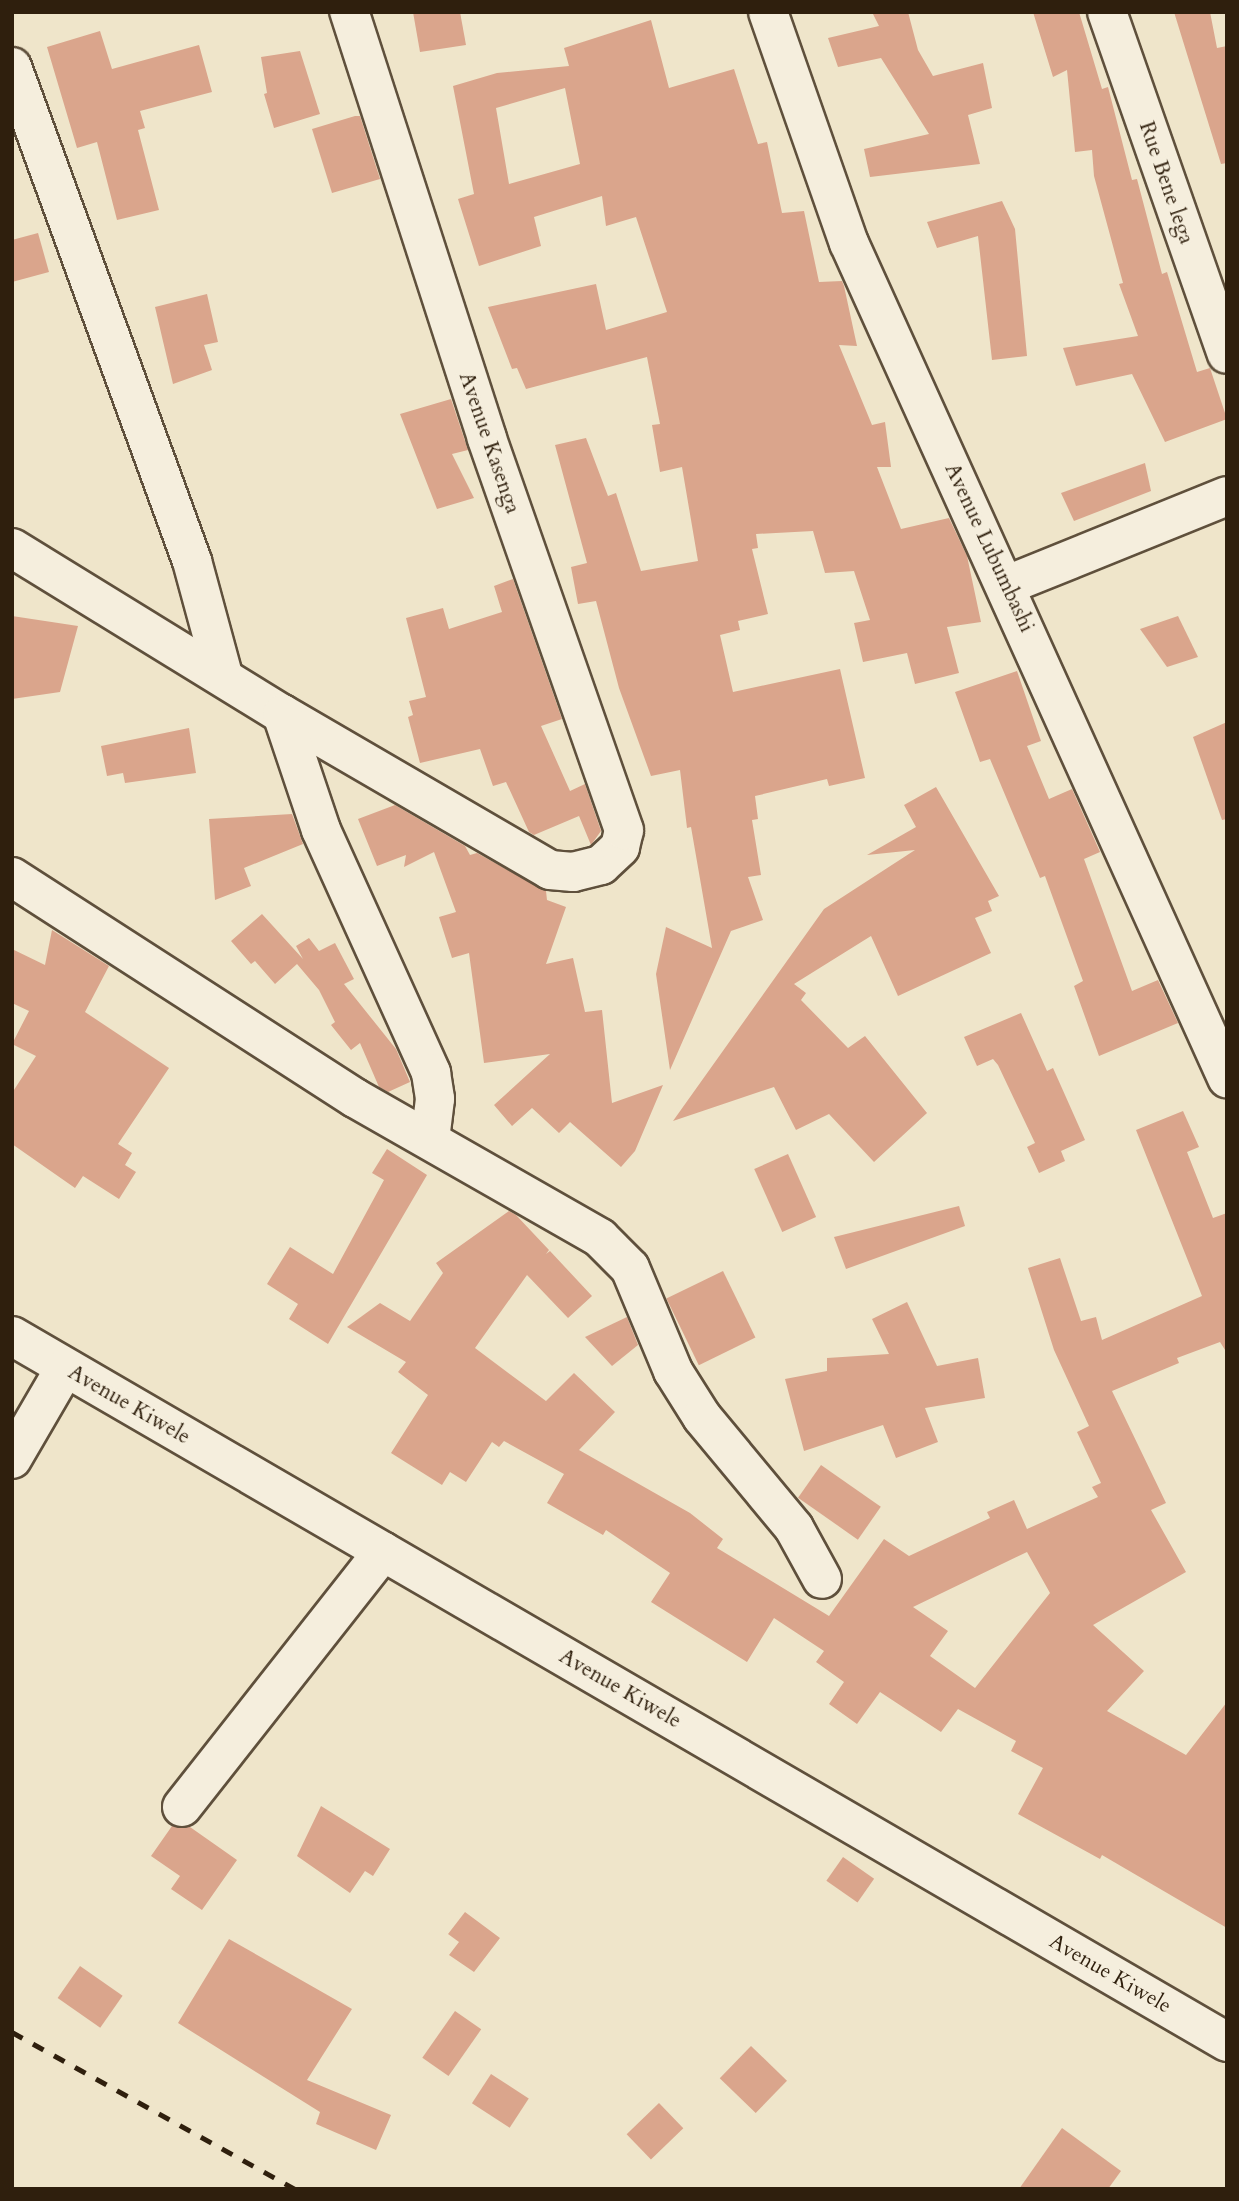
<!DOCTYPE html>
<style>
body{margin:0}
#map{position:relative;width:1239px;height:2201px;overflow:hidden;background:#efe5ca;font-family:Cardo,serif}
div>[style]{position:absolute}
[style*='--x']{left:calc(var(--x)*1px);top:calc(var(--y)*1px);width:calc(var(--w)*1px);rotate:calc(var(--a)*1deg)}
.building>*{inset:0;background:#daa58c;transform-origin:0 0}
.roads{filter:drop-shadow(2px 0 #5f503c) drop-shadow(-2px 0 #5f503c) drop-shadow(0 2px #5f503c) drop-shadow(0 -2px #5f503c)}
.minor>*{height:38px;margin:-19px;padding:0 19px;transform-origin:19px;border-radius:19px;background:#f5eedd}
.rail>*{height:5px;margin-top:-2.5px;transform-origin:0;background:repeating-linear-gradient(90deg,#2f1f0d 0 12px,transparent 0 24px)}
span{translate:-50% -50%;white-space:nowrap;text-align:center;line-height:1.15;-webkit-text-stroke:6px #f5eedd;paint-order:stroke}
.street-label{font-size:21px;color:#2f1f0d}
.frame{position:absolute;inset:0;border:14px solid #2f1f0d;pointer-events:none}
</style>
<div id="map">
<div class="building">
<div style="clip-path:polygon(413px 12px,460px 12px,466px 45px,420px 52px)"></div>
<div style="clip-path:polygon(872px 12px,908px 12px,918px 50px,933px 76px,983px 63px,992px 108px,968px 115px,980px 164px,870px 177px,864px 149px,929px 134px,881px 58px,838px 67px,828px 38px,879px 26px)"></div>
<div style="clip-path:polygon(1033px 12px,1079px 12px,1102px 89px,1108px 87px,1132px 180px,1137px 179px,1162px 274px,1167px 272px,1197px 372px,1210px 368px,1227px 419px,1165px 442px,1132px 374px,1076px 386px,1063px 348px,1138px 336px,1119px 284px,1123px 283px,1094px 176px,1092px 150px,1075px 152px,1067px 70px,1053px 77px)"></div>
<div style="clip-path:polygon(1174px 12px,1210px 12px,1217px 48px,1227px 46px,1227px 163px,1221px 164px)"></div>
<div style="clip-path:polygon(evenodd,651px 20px,669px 88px,734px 69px,758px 144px,767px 142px,782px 213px,804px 211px,819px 282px,842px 281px,844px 286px,857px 346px,839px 345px,872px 425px,885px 422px,891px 467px,877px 467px,901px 529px,949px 518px,967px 556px,981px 622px,947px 627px,959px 673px,915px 684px,907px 653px,863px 662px,854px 623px,870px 620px,854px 571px,825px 573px,813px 531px,756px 534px,758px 548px,752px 549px,768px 614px,738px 621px,740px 630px,720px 635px,733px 692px,840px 669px,865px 778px,829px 786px,827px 779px,755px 796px,758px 819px,752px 820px,761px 875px,748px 877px,763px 920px,731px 931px,670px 1070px,656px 974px,666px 927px,712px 948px,691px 827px,687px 828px,680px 770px,651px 776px,619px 688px,596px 601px,578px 604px,571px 567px,587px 563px,555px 445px,586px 438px,608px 496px,616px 493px,641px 571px,698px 561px,682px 467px,660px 472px,652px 425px,660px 424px,647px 357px,526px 389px,517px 368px,512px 369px,488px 307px,596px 284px,606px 330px,667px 312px,636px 217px,606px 226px,602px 196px,534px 217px,541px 246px,479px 266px,458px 199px,474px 194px,453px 86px,497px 73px,569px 66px,564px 48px,651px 20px,565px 88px,580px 164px,509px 184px,496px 108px,565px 88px)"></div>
<div style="clip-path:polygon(100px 31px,112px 69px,199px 45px,212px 92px,140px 111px,145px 128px,138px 130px,159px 210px,117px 220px,97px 142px,77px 148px,47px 47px)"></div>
<div style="clip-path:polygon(300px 51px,320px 114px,274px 128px,264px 94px,267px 93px,261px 57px)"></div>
<div style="clip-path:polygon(355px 116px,360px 116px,380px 179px,332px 193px,312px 129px)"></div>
<div style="clip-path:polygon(1002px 201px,1015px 229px,1027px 356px,992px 360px,978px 236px,937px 248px,927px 222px)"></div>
<div style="clip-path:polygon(38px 233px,49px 272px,12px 282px,12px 240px)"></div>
<div style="clip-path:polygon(207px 294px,218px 342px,204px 345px,212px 370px,173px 384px,155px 307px)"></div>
<div style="clip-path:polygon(451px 399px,468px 450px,452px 454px,474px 498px,437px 509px,400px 414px)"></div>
<div style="clip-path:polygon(1145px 463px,1151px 491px,1074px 521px,1061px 493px)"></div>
<div style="clip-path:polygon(513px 579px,562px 719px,541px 726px,570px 791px,585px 784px,601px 831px,591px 845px,579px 816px,534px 835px,529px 832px,506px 782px,493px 786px,480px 749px,420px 763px,408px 717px,413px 715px,409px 701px,426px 697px,406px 618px,443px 608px,449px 629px,502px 612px,494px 586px)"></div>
<div style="clip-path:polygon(12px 616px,78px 626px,60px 692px,12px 699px)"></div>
<div style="clip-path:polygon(1178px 616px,1198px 657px,1167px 667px,1140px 629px)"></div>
<div style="clip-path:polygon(1017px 671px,1041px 741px,1027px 746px,1049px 799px,1072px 789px,1100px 852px,1084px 859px,1132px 991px,1158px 980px,1178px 1023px,1099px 1056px,1074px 986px,1083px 981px,1045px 876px,1040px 878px,990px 759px,980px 762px,955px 692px)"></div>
<div style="clip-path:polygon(1227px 722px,1227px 819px,1222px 820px,1193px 737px)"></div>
<div style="clip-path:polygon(189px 728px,196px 773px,125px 783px,123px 773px,107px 776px,101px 746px)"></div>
<div style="clip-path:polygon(936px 787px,999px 896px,988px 901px,992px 911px,975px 918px,991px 953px,898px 996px,871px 936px,794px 984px,806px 993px,801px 1000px,848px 1048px,865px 1036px,927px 1113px,874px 1162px,829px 1114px,796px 1130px,774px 1087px,673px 1121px,824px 909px,915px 850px,867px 855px,916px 827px,904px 805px)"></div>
<div style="clip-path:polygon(395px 805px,465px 846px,470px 855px,477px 853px,546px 891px,547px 900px,566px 907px,546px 964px,573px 958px,585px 1012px,602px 1010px,612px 1103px,663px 1085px,635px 1151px,621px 1167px,570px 1122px,559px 1133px,532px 1108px,512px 1126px,494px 1105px,550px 1054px,484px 1063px,469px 953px,452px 958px,439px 917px,456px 912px,434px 852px,404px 867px,406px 855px,377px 866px,358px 819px)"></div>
<div style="clip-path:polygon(292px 814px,303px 844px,244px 868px,251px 886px,215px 900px,209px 819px)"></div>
<div style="clip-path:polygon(262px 914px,303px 959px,296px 946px,309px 938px,319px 951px,335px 943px,354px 979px,344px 984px,396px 1049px,410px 1082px,388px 1092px,379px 1087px,360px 1043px,351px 1050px,331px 1025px,335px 1022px,319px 990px,297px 964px,275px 984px,255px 961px,251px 964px,231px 941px)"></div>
<div style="clip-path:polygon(52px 930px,109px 966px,85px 1012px,169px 1068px,118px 1144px,132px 1153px,125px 1165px,136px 1172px,119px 1199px,83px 1176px,75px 1188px,12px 1144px,12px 1093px,36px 1056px,12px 1044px,29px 1011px,12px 1003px,12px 949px,45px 965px)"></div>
<div style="clip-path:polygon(1021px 1013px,1047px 1071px,1053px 1068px,1085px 1140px,1061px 1151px,1065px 1161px,1039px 1173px,1027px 1147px,1035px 1143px,998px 1065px,993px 1059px,977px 1066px,964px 1037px)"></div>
<div style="clip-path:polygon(evenodd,1183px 1111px,1199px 1147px,1187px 1152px,1213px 1218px,1227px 1213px,1227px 1353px,1220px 1342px,1177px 1358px,1179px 1363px,1112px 1391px,1166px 1503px,1151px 1510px,1186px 1572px,1093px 1625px,1144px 1671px,1107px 1711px,1186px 1755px,1227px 1702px,1227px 1928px,1102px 1855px,1100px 1859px,1018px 1814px,1043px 1768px,1011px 1751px,1016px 1741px,958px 1709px,941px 1732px,880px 1692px,857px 1724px,829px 1704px,844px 1682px,816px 1662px,824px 1651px,774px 1618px,747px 1662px,651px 1602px,670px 1573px,606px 1530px,603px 1535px,547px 1503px,564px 1474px,504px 1441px,499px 1447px,492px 1442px,466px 1482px,450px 1472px,442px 1485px,391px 1453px,428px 1395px,398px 1372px,406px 1362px,347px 1327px,380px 1303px,410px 1321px,443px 1273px,436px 1263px,509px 1211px,516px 1215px,549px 1250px,546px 1254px,550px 1251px,592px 1296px,568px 1318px,527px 1275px,475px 1348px,546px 1401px,574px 1373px,615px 1412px,579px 1450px,690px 1513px,723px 1539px,717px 1548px,829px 1616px,884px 1539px,909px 1556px,990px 1518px,987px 1512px,1014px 1500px,1027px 1529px,1098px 1497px,1092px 1487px,1101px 1483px,1077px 1432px,1089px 1426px,1054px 1350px,1028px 1268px,1060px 1258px,1081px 1321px,1096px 1317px,1102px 1340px,1202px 1296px,1136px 1130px,1183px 1111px,1027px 1552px,1050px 1593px,975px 1688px,930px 1656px,948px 1631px,913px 1607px,1027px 1552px)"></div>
<div style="clip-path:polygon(387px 1149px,427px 1175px,328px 1344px,289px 1319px,298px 1304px,267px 1284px,290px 1247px,333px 1274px,384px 1180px,372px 1173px)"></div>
<div style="left:788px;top:1154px;width:69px;height:37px;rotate:66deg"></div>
<div style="clip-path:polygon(959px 1206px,965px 1226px,846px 1269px,834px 1237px)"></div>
<div style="left:723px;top:1271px;width:74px;height:63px;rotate:64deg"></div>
<div style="clip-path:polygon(907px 1302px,937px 1366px,978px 1358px,985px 1398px,925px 1408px,938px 1442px,896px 1458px,883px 1425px,804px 1451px,785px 1379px,827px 1371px,827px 1358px,889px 1354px,872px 1319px)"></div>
<div style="clip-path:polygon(627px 1317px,638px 1345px,612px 1366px,585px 1337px)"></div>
<div style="left:821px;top:1465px;width:73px;height:40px;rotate:35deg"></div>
<div style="clip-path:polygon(321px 1806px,390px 1849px,373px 1876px,365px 1871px,350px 1893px,297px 1856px)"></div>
<div style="clip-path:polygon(172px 1826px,190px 1827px,237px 1860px,202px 1910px,171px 1889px,180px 1876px,151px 1856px)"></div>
<div style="left:843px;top:1857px;width:38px;height:29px;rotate:35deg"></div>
<div style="clip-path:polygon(465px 1912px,500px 1938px,474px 1972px,449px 1955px,459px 1942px,448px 1934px)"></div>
<div style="clip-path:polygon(229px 1939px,352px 2009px,307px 2080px,391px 2115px,376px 2150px,316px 2124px,320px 2112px,178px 2023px)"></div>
<div style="left:80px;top:1966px;width:52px;height:39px;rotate:35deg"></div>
<div style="left:455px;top:2011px;width:32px;height:57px;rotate:35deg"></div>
<div style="left:751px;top:2046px;width:50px;height:45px;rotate:44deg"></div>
<div style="left:491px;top:2074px;width:45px;height:35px;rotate:33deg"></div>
<div style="left:659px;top:2103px;width:35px;height:45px;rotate:46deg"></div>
<div style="clip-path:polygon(1062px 2128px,1121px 2171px,1108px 2189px,1019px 2189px)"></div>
</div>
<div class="roads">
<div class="minor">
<div style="--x:768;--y:12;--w:245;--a:70.7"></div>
<div style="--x:849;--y:243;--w:917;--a:65.64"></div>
<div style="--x:1107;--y:12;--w:362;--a:70.7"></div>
<div style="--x:12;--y:67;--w:526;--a:69.98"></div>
<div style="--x:192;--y:561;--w:118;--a:74.8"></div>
<div style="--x:12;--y:548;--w:317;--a:31.6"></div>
<div style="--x:282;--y:714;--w:310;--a:30.2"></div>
<div style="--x:550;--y:870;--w:23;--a:5"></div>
<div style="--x:573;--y:872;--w:29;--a:-14"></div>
<div style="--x:601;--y:865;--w:26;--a:-43"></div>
<div style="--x:620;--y:847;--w:17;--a:-77"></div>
<div style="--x:624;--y:830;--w:415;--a:-109.3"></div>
<div style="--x:487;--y:438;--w:448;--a:-107.9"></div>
<div style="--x:1007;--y:585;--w:237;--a:-22"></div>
<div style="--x:282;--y:714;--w:122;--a:71.4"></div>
<div style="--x:321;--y:830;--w:267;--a:65.6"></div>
<div style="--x:431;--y:1073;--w:26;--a:81"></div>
<div style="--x:435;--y:1099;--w:39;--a:97"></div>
<div style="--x:12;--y:877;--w:408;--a:32.8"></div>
<div style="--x:355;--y:1098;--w:282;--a:29.7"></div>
<div style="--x:600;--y:1238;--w:42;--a:45"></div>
<div style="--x:630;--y:1268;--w:112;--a:67.3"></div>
<div style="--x:673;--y:1371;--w:54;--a:57.8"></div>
<div style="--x:702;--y:1417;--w:144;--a:50.3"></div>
<div style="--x:794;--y:1528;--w:58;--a:61.2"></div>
<div style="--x:12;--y:1336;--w:1405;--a:30.16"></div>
<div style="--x:12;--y:1459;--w:105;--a:-59.8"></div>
<div style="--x:182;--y:1807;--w:325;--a:-51.8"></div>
</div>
</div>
<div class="rail">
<div style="--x:12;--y:2032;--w:324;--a:29"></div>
</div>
<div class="street-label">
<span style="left:1166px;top:183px;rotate:71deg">Rue Bene lega</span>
<span style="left:489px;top:443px;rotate:71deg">Avenue Kasenga</span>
<span style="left:989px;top:548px;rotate:65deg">Avenue Lubumbashi</span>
<span style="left:129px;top:1405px;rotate:30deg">Avenue Kiwele</span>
<span style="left:620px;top:1689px;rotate:30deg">Avenue Kiwele</span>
<span style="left:1110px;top:1974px;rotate:30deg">Avenue Kiwele</span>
</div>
<div class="frame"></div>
</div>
